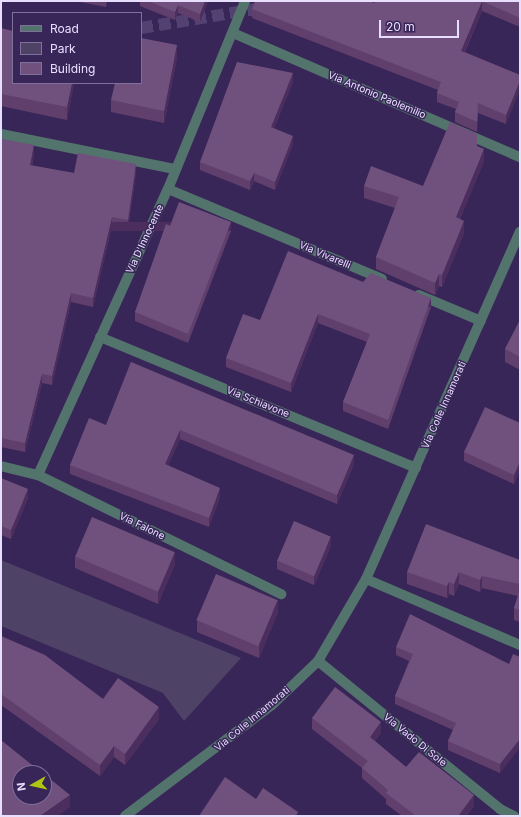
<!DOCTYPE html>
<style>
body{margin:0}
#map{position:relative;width:521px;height:817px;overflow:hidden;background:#392658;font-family:Inter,sans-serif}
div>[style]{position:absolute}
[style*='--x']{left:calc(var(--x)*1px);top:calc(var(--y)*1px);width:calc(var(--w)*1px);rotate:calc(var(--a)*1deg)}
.green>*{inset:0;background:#4e4266}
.highway-tunnel>*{height:12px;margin-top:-6px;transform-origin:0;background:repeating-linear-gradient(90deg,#534271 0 12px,transparent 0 18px)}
.minor>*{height:10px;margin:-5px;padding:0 5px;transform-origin:5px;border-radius:5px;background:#53746c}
.wall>*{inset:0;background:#613f6c}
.shaded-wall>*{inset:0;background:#4b2e5d;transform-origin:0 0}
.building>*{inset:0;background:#70507c;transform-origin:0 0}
span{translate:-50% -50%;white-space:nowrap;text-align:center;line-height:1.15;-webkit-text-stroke:3px #392658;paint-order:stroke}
.street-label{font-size:10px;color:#e8dfff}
.frame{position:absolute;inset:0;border:2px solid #e8dfff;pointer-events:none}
.legend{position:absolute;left:12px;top:12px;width:130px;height:72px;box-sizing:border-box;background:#392658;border:1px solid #7f709b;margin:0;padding:5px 7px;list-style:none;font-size:12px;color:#e8dfff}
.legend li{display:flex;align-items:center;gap:8px;height:20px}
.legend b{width:20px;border:1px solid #7f709b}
.north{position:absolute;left:12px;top:765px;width:40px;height:40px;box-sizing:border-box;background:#392658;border:1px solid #7f709b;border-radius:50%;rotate:262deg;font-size:11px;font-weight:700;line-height:16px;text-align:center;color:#e8dfff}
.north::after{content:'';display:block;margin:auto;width:14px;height:18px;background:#adc610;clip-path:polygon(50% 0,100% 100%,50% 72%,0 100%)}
.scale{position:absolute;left:379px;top:20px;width:80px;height:18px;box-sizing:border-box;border:2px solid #e8dfff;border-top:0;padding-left:5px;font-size:12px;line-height:14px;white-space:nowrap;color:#e8dfff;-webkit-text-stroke:3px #392658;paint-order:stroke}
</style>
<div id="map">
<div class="green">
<div style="clip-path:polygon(1px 560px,18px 567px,241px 658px,184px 721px,163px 693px,1px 626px)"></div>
</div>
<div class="highway-tunnel">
<div style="--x:141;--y:28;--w:129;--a:-9.4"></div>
</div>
<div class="minor">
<div style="--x:233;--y:33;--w:313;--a:23.4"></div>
<div style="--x:1;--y:134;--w:177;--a:11.4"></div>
<div style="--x:168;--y:189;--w:232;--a:22.8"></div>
<div style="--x:419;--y:295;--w:67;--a:22.8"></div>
<div style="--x:100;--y:337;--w:342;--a:22.5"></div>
<div style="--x:1;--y:466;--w:38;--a:14"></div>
<div style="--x:38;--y:475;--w:271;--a:26.1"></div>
<div style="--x:38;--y:475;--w:314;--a:-65.6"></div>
<div style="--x:168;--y:189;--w:203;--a:-67.7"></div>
<div style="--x:366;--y:579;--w:168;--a:23.2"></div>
<div style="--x:318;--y:661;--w:235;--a:39.1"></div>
<div style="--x:500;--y:809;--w:16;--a:27"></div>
<div style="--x:125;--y:816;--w:184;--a:-37.1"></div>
<div style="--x:272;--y:705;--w:64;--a:-43.7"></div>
<div style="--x:318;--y:661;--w:95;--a:-59.7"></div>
<div style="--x:366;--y:579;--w:380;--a:-66.1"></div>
</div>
<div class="wall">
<div style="clip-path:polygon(75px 1px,107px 1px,106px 7px)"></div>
<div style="clip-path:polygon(140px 1px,208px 1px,200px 22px,178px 13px,175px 20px,140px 6px)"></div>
<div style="clip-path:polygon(520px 1px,520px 27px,482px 11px,465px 52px,520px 75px,506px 124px,478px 113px,477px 132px,455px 122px,455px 112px,456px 109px,437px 102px,437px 93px,438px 90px,252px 18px,252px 9px,374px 3px)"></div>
<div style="clip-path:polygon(1px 28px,13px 83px,74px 83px,67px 120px,1px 106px)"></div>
<div style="clip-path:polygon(177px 58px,164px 123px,111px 112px,111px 100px)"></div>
<div style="clip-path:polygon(293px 82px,274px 128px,293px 144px,275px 190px,254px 181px,250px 190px,200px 170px,200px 162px)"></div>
<div style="clip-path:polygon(1px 139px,34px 154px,32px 166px,74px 173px,136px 173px,128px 229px,112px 226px,93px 307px,71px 302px,52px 385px,42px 383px,25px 452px,1px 447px)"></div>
<div style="clip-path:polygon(477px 146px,484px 161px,460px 219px,464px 233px,442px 287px,439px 286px,435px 295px,376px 269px,376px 257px,395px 208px,364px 198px,364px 186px,423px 186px)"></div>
<div style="clip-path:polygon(170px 226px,231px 231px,188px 343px,135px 321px,135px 312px)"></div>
<div style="clip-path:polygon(363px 282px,431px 307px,388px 429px,343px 411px,343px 402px,367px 342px,318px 323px,291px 392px,226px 367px,226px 358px,260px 320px)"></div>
<div style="clip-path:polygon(520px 320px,520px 370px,505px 362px,505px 349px)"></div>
<div style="clip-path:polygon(131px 362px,354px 464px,337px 504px,180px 439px,168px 465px,220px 497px,209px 527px,70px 474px,70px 465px,106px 425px)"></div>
<div style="clip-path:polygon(520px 423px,520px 470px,514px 484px,464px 461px,464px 452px)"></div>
<div style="clip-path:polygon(1px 478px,28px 498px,11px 539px,1px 535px)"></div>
<div style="clip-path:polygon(331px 546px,314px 585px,277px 569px,277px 560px)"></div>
<div style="clip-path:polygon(75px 556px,175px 564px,158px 604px,75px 568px)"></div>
<div style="clip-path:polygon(520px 560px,520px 622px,514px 620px,514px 608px,518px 596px,482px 588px,480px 592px,459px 584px,454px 596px,449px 594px,447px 598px,407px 584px,407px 572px)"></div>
<div style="clip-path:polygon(278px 612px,259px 658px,197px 632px,197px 620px)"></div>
<div style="clip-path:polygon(1px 636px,103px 699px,159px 719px,125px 765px,114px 757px,100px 776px,1px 705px)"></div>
<div style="clip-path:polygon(396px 647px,509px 664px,500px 773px,448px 750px,448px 741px,453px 730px,395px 704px,395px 696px,409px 661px,396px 655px)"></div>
<div style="clip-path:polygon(312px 718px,381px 733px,375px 741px,406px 767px,474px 806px,466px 816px,402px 816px,386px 804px,386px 799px,362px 778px,362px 768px,312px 729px)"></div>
</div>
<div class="shaded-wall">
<div style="clip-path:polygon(205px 1px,208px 1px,200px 22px,200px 14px)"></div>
<div style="clip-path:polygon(482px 1px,482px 11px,461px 60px,461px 51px)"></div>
<div style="clip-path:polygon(178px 5px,178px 13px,175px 20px,175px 12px)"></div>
<div style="clip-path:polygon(177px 45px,177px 58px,164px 123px,164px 111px)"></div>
<div style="clip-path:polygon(293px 73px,293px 82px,271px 135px,271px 127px)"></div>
<div style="clip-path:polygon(520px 81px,520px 90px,506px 124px,506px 115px)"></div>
<div style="clip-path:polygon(72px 83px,74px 83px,67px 120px,67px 107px)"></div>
<div style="clip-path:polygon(293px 136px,293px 144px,275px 190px,275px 182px)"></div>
<div style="clip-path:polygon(34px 145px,34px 154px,30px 174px,30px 165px)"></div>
<div style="clip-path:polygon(484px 149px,484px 161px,456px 229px,456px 217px)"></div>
<div style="clip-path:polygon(136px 164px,136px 173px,128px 229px,128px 220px)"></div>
<div style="clip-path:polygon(254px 173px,254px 181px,250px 190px,250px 181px)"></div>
<div style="clip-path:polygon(112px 217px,112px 226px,93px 307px,93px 298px)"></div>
<div style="clip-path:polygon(464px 221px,464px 233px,442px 287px,442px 275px)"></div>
<div style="left:231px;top:222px;width:9px;height:120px;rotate:90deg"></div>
<div style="clip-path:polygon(439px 274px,439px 286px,435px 295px,435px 283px)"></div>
<div style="clip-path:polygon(71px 293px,71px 302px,52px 385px,52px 376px)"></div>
<div style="left:431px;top:298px;width:9px;height:129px;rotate:90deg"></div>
<div style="clip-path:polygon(318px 314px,318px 323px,291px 392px,291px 383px)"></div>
<div style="clip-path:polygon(42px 374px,42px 383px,25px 452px,25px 443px)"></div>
<div style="clip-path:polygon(180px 430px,180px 439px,165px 473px,165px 464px)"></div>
<div style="clip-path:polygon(354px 455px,354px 464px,337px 504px,337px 495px)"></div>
<div style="clip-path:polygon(520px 461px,520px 470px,514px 484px,514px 475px)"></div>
<div style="clip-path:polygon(220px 488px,220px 497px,209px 527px,209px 518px)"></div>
<div style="clip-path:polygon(28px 489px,28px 498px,11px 539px,11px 530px)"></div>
<div style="clip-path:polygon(331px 537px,331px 546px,314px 585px,314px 576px)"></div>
<div style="clip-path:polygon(175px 552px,175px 564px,158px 604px,158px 591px)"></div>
<div style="clip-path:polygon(459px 572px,459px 584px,454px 596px,454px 584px)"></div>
<div style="clip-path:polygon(482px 576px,482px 588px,480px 592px,480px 580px)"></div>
<div style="clip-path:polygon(449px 582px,449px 594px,447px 598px,447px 586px)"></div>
<div style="clip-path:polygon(278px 600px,278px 612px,259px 658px,259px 645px)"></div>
<div style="clip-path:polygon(159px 707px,159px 719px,125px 765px,125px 754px)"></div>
<div style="clip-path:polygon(381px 722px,381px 733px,370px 748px,370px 737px)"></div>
<div style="clip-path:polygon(520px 739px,520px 748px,500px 773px,500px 764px)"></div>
<div style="clip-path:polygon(114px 746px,114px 757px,100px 776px,100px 765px)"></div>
<div style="clip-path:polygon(70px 795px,70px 807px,58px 816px,40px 816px)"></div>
<div style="clip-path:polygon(474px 795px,474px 806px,466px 816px,458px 816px)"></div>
</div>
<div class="building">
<div style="clip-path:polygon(148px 1px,205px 1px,200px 14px,178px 5px,175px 12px)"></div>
<div style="clip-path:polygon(255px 1px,370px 1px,374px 3px,375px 1px,520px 1px,520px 18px,482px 1px,461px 51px,520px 75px,520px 81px,506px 115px,478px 103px,477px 122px,455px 112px,459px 102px,437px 93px,441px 82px,252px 9px)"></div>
<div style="clip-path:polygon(1px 28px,13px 31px,13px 83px,72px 83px,67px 107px,1px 94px)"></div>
<div style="clip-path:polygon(141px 38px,177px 45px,164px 111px,111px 100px,115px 83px,141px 83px)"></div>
<div style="clip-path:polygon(237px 62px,293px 73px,271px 127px,293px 136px,275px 182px,254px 173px,250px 181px,200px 162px)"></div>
<div style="clip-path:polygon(450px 122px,477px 134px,477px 146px,484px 149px,456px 217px,464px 221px,442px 275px,439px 274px,435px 283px,376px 257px,399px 197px,364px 186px,371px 166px,423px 186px)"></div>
<div style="clip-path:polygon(1px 139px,34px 145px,30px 165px,74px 173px,78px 153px,136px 164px,128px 220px,112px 217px,93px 298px,71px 293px,52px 376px,42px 374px,25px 443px,1px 438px)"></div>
<div style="clip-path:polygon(179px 202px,231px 222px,188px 334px,135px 312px,166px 224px,170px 226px)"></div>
<div style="clip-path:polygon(288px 251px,363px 282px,371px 273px,431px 298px,388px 420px,343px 402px,370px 334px,318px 314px,291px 383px,226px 358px,243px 314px,260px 320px)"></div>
<div style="clip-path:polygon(520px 320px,520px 357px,505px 349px)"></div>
<div style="clip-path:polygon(131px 362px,354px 455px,337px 495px,180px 430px,165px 464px,220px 488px,209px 518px,70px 465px,89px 418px,106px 425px)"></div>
<div style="clip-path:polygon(485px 407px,520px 423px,520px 461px,514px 475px,464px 452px)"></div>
<div style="clip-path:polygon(1px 478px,28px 489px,11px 530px,1px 526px)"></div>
<div style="left:92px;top:517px;width:90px;height:43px;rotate:23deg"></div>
<div style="left:294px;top:521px;width:40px;height:43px;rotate:23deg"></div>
<div style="clip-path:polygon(426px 524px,520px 560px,520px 584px,482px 576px,480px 580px,459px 572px,454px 584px,449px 582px,447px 586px,407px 572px)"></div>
<div style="left:216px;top:574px;width:67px;height:50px;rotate:23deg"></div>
<div style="clip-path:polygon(520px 589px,520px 610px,514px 608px)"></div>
<div style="clip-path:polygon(410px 614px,509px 664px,513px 654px,520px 657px,520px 739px,500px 764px,448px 741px,456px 723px,395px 696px,413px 654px,396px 647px)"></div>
<div style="clip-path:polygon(1px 636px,45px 655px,103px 699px,118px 678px,159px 707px,125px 754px,114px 746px,100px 765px,1px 694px)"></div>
<div style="clip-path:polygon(335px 687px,381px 722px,370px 737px,406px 767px,419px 752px,474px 795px,458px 816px,416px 816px,386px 793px,388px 790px,362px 768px,368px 761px,312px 718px)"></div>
<div style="clip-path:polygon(1px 740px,42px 773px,20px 773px,20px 797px,44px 797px,44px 774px,70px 795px,40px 816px,1px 816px)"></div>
<div style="clip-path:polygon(225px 777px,256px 799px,263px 788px,298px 812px,296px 816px,199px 816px)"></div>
</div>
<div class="street-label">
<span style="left:377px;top:95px;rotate:23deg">Via Antonio Paolemilio</span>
<span style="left:145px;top:239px;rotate:-65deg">Via D'Innocente</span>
<span style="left:325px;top:255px;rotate:23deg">Via Vivarelli</span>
<span style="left:258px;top:402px;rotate:22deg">Via Schiavone</span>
<span style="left:444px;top:405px;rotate:-66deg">Via Colle Innamorati</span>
<span style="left:142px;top:526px;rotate:26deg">Via Falone</span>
<span style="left:252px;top:719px;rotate:-40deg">Via Colle Innamorati</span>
<span style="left:415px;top:740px;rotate:39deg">Via Vado Di Sole</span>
</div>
<div class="frame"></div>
<ul class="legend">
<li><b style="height:5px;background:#53746c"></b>Road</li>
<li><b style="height:11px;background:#4e4266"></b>Park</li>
<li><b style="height:11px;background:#70507c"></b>Building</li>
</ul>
<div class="north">N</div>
<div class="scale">20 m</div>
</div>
